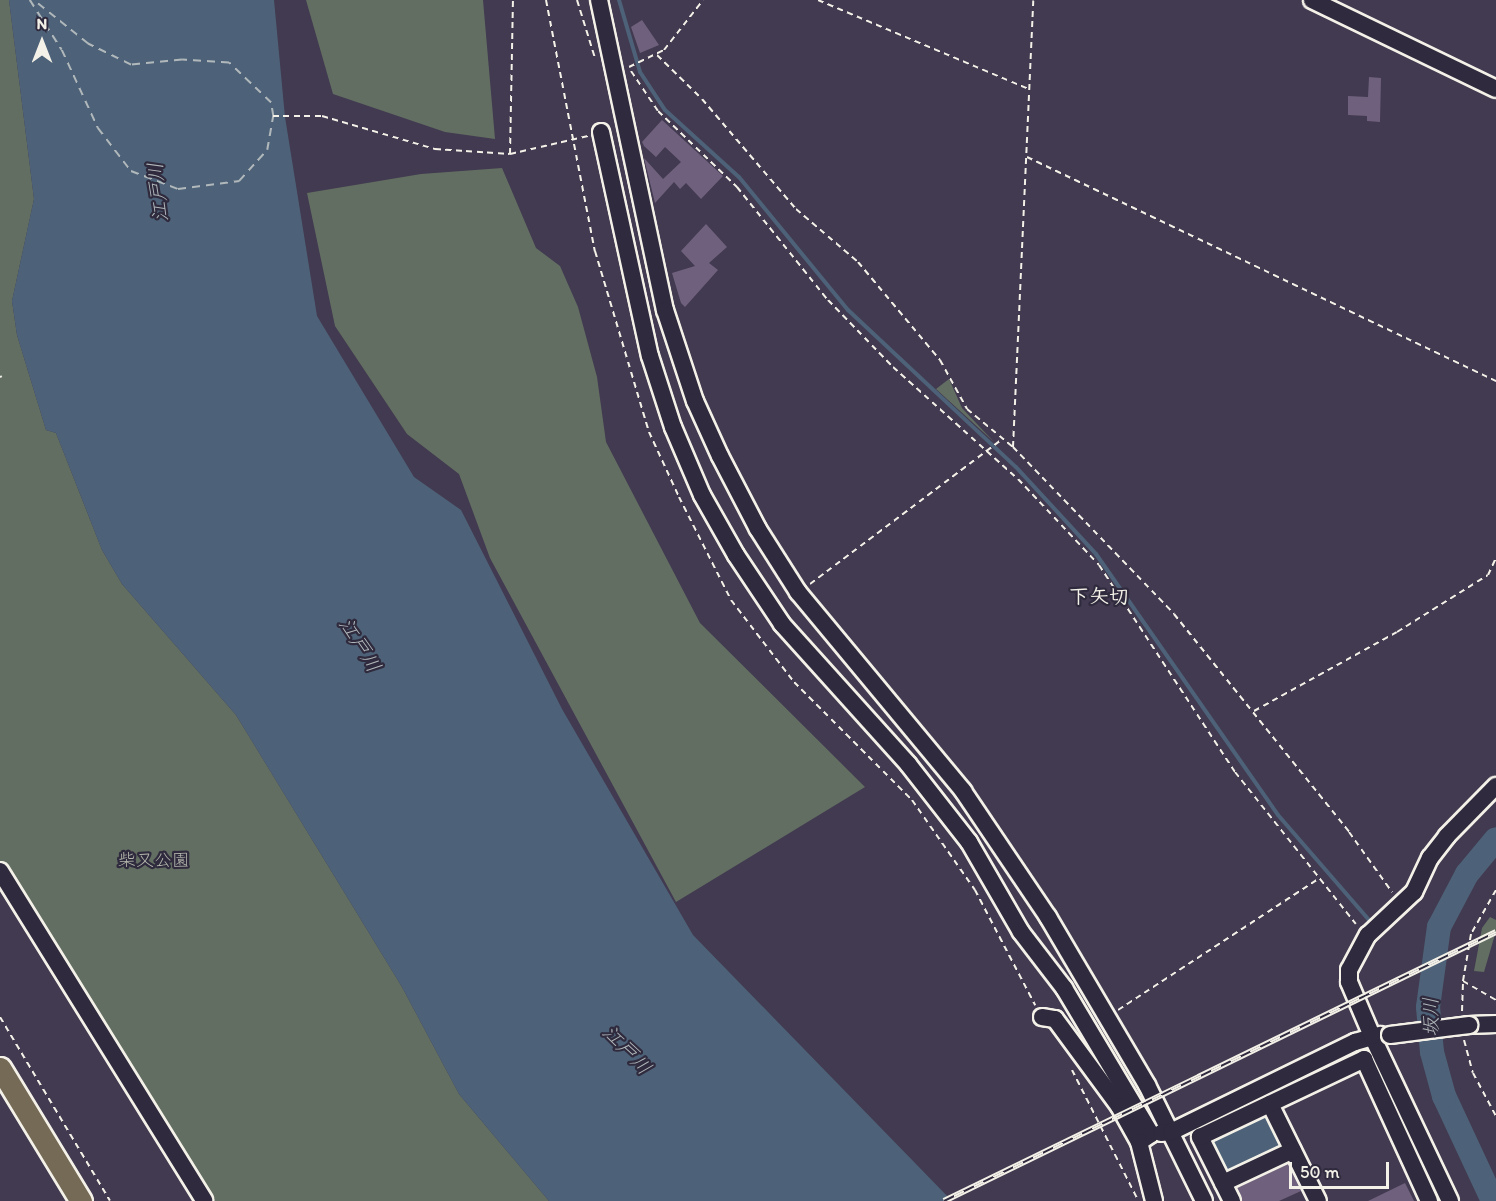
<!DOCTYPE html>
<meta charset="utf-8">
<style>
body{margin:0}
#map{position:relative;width:1496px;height:1201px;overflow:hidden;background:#423a50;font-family:Itim,"Klee One",sans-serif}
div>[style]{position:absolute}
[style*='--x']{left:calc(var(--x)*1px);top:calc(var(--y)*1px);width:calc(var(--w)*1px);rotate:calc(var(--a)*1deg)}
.green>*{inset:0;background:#626e62}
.water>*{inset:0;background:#4d6278;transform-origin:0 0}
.stream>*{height:4px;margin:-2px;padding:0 2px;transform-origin:2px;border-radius:2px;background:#4d6278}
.river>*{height:24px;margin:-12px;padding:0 12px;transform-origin:12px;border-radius:12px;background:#4d6278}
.ferry>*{height:1.5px;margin-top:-0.75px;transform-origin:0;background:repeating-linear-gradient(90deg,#b1b8bb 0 8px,transparent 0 14px)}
.building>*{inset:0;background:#6f617d}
.path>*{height:2px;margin-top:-1px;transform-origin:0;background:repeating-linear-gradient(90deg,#f4f1e8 0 6px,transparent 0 10.5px)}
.roads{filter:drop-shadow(2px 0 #f4f1e8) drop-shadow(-2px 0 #f4f1e8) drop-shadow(0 2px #f4f1e8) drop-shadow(0 -2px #f4f1e8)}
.minor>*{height:16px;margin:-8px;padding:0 8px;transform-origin:8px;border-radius:8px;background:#2f2a3d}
.major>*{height:21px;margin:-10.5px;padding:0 10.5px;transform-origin:10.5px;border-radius:10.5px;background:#756a55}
.rail>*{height:6px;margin-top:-3px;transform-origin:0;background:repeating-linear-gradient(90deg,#2f2a3d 0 11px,#f4f1e8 0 22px);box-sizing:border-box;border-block:2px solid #f4f1e8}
.bridges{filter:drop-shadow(2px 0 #f4f1e8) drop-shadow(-2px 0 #f4f1e8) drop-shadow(0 2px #f4f1e8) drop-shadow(0 -2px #f4f1e8)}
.minor-bridge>*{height:16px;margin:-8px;padding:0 8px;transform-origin:8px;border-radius:8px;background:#2f2a3d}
span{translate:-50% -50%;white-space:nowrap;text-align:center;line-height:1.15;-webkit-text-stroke:4.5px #2f2a3d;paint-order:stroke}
.park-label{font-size:18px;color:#b2b6ac}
.water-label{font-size:20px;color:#b1b8bb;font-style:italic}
.neighbourhood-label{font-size:20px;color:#f4f1e8;font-weight:700}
.north{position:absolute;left:12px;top:12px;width:60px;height:60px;-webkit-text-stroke:4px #2f2a3d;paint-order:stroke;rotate:0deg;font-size:16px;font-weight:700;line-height:24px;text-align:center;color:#f4f1e8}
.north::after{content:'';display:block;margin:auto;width:21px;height:27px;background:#f4f1e8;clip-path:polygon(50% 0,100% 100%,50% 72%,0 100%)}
.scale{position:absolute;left:1289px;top:1162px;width:100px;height:27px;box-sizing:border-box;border:3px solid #f4f1e8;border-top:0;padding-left:8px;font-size:18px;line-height:21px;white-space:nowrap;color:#f4f1e8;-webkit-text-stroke:4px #2f2a3d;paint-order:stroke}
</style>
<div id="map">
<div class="green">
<div style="clip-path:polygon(0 0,9px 0,34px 199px,12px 301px,17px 335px,46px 430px,56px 433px,102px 550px,122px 584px,236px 715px,402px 987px,459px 1094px,549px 1201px,196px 1201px,0 891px)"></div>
<div style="clip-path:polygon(306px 0,483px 0,495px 139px,445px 132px,333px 94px)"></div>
<div style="clip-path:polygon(502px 168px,536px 248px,560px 266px,578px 307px,597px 377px,606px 442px,700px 623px,865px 787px,676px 902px,490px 558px,459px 474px,407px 434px,335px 326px,307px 193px,421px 174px)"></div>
<div style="clip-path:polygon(949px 379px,962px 408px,994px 442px,936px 389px)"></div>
<div style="clip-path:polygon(1490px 917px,1496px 920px,1496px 931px,1484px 972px,1474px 971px,1482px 928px)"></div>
</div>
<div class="water">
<div style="clip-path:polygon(9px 0,274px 0,285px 117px,317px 316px,414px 477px,461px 510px,562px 709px,693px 935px,952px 1201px,549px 1201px,459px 1094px,402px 987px,236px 715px,122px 584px,102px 550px,56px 433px,46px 430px,17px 335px,12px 301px,34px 199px)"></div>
<div style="left:1268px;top:1114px;width:34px;height:65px;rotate:64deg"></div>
</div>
<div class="stream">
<div style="--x:619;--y:0;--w:75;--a:73.7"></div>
<div style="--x:640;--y:72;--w:45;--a:56.7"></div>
<div style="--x:665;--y:110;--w:100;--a:42.2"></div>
<div style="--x:739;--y:177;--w:172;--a:50.7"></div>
<div style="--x:848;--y:310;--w:230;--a:43.1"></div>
<div style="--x:1016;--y:467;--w:118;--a:47.4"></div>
<div style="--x:1096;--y:554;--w:318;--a:55.1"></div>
<div style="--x:1278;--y:815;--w:138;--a:49.1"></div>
</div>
<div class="river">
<div style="--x:1493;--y:1201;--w:116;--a:-115"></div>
<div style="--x:1444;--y:1096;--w:46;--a:-105.3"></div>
<div style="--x:1432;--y:1052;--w:45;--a:-95.1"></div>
<div style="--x:1428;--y:1007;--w:81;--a:-82.2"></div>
<div style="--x:1439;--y:927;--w:60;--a:-62.2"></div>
<div style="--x:1467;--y:874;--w:45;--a:-50.4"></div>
</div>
<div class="ferry">
<div style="--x:30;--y:0;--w:59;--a:57.4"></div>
<div style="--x:62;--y:50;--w:86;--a:65.2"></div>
<div style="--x:98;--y:128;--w:54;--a:52.5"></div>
<div style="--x:131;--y:171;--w:50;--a:21"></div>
<div style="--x:178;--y:189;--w:62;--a:-7.5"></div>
<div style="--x:239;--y:181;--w:42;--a:-47.9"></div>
<div style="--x:267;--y:150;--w:35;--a:-80"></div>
<div style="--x:273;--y:116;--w:13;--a:-99"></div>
<div style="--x:271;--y:103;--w:58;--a:-136.4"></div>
<div style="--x:229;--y:63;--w:47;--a:-176.3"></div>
<div style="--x:182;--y:60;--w:51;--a:174.4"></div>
<div style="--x:131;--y:65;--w:48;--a:-154"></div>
<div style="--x:88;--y:44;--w:70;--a:-141.3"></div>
</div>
<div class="building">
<div style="clip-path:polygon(642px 20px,659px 45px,640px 53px,631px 27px)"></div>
<div style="clip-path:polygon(1369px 77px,1381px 78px,1380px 122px,1367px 121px,1367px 116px,1348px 115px,1348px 96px,1368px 97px)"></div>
<div style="clip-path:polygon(662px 120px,723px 176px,701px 199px,686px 183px,680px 189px,674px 182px,655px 203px,644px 158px,663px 179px,681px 162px,665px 147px,656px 157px,644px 146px,642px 142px)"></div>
<div style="clip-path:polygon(706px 224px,727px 247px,709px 263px,718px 270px,685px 307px,681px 303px,672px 273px,695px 266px,681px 251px)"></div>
<div style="clip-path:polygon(1288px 1164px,1301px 1191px,1279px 1201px,1242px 1201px,1237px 1188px)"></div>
<div style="clip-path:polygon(1405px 1183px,1414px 1201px,1368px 1201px)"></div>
</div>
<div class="path">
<div style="--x:546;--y:0;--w:256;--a:79"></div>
<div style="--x:595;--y:251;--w:189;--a:73.4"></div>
<div style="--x:649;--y:432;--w:72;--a:65.2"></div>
<div style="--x:679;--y:497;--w:115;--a:63.2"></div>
<div style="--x:731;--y:600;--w:103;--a:52.5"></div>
<div style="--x:794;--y:682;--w:167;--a:45"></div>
<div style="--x:912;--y:800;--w:110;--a:55"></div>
<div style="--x:975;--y:890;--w:130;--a:62.4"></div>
<div style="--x:577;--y:0;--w:61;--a:72.8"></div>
<div style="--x:818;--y:0;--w:229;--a:22.9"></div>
<div style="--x:657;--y:55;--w:63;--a:44.4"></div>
<div style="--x:702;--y:99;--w:145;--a:49.5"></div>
<div style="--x:796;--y:209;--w:82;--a:40.5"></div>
<div style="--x:858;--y:262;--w:128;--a:50.1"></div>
<div style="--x:940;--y:360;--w:56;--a:61.1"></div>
<div style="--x:967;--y:409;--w:60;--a:39.6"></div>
<div style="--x:1013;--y:447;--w:232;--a:46"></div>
<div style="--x:1174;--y:614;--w:280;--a:51.2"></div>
<div style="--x:1349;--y:832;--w:74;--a:54.4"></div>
<div style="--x:629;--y:67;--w:39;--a:-26"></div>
<div style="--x:664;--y:50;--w:63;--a:-52"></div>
<div style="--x:631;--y:71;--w:48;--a:56"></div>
<div style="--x:658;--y:111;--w:110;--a:43.9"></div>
<div style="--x:737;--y:187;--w:145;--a:51.2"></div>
<div style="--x:828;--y:300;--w:93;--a:45.9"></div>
<div style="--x:893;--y:367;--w:168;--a:41.9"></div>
<div style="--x:1018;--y:479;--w:118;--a:46.7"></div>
<div style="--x:1099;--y:565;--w:248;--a:56.7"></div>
<div style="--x:1235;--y:772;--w:194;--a:51.5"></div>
<div style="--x:273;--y:116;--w:49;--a:0"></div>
<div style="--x:322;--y:116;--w:118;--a:16.3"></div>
<div style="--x:435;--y:149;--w:75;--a:3.8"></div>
<div style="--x:510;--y:154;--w:154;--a:-88.9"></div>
<div style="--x:510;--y:154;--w:80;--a:-13"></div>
<div style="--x:1027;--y:157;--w:520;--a:25.53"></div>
<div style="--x:0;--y:377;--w:2;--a:-27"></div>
<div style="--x:1013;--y:447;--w:447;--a:-87.4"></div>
<div style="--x:810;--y:584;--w:239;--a:-37"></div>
<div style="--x:1254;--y:711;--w:163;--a:-28.9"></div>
<div style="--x:1397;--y:632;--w:107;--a:-32.1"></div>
<div style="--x:1488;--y:575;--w:19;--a:-65"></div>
<div style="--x:1496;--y:890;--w:51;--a:119.6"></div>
<div style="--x:1471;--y:934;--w:48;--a:99.7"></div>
<div style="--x:1463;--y:981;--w:38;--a:30"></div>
<div style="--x:1118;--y:1010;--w:239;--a:-33.2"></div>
<div style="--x:1462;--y:1011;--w:30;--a:-88"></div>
<div style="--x:0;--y:1017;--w:214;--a:59.1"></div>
<div style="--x:1464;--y:1040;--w:34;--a:75"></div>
<div style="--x:1473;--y:1073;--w:49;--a:61.9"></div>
<div style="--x:1072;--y:1070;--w:144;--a:63.1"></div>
</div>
<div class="roads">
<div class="minor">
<div style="--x:599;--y:0;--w:317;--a:78"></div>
<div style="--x:665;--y:310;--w:96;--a:71.8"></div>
<div style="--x:695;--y:401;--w:60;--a:65.6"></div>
<div style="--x:720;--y:456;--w:82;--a:62.5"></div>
<div style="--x:758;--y:529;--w:75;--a:57.6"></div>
<div style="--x:798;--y:592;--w:259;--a:50.3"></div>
<div style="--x:963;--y:791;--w:152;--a:56"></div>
<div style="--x:1048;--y:917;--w:195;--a:59.5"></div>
<div style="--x:1147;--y:1085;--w:129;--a:63.8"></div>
<div style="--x:1312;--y:0;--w:204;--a:25.8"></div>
<div style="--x:601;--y:132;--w:229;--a:77.7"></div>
<div style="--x:650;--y:356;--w:75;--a:72.1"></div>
<div style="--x:673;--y:427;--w:74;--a:66.9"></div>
<div style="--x:702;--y:495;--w:69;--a:60.5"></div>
<div style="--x:736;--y:555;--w:83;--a:56.3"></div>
<div style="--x:782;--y:624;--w:188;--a:48"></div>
<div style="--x:908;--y:764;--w:99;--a:52"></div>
<div style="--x:969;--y:842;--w:104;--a:60"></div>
<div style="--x:1021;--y:932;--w:71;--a:52.5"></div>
<div style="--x:1064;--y:988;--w:170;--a:59.2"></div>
<div style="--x:1151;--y:1134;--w:14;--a:146"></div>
<div style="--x:0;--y:871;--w:388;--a:58.2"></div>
<div style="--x:1042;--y:1017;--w:13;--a:9"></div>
<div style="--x:1055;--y:1019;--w:108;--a:53.7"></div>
<div style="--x:1119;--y:1106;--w:41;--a:60.9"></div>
<div style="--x:1139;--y:1142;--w:61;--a:75.7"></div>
<div style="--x:1469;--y:1025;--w:27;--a:-2"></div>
<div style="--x:1270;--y:1104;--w:108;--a:63.7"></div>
<div style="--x:1161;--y:1133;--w:10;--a:-6"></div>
<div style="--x:1171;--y:1132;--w:205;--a:-26.1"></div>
<div style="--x:1355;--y:1042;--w:26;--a:-16"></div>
<div style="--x:1223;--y:1183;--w:77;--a:-25.2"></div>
<div style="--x:1232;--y:1201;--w:72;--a:-116.6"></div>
<div style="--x:1200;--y:1137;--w:182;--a:-25.4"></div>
<div style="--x:1364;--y:1059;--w:156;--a:65.4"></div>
<div style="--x:1450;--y:1201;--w:183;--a:-115.3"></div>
<div style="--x:1372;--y:1036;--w:59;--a:-113.1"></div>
<div style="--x:1349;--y:982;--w:12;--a:-90"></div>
<div style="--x:1349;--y:970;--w:40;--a:-62"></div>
<div style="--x:1368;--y:935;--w:63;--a:-43.1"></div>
<div style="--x:1414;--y:892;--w:38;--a:-65"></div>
<div style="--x:1430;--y:858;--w:28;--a:-52"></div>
<div style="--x:1447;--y:836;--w:70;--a:-45.6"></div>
</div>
<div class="major">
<div style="--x:0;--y:1068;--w:156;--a:58.7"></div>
</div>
</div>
<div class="rail">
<div style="--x:944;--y:1201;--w:614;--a:-25.98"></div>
</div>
<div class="bridges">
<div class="minor-bridge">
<div style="--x:1390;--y:1035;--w:80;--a:-7.2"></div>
</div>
</div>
<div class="park-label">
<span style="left:154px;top:860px">柴又公園</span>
</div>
<div class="water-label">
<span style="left:158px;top:192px;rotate:-96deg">江戸川</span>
<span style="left:360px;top:645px;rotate:58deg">江戸川</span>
<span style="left:1431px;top:1017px;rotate:-91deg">坂川</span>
<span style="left:627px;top:1050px;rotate:46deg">江戸川</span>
</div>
<div class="neighbourhood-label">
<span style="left:1099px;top:596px">下矢切</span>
</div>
<div class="north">N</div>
<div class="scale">50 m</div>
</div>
